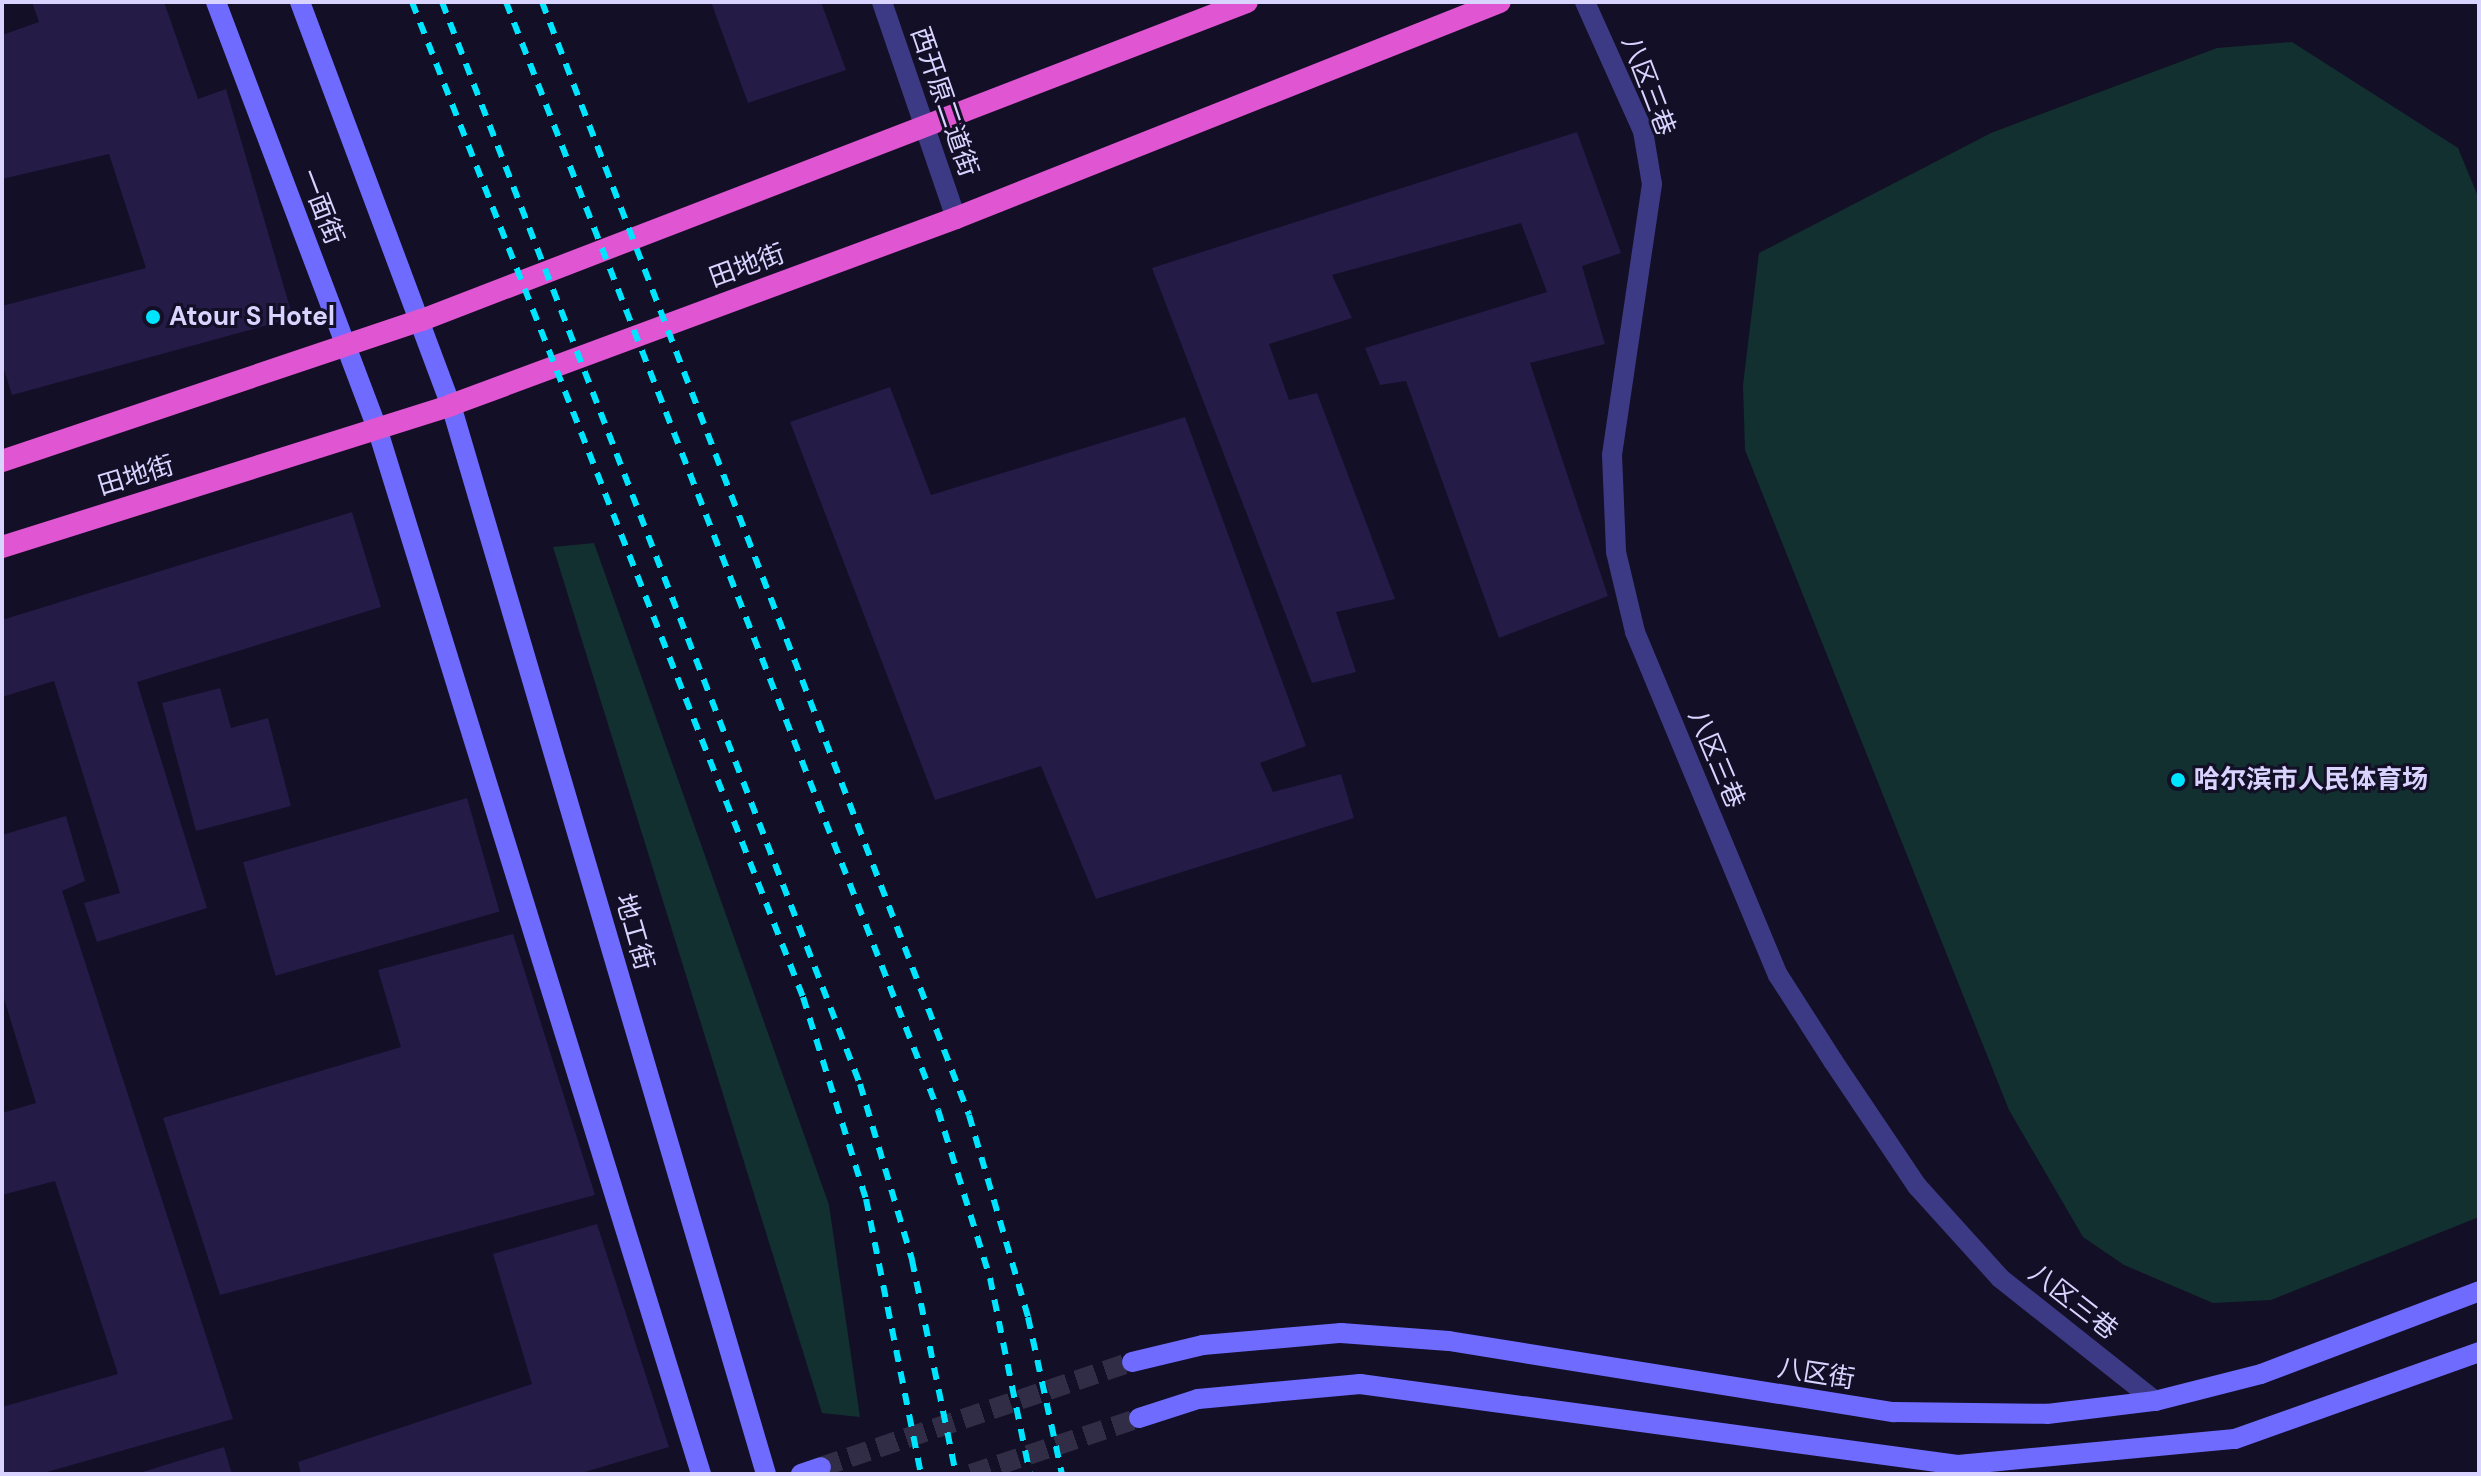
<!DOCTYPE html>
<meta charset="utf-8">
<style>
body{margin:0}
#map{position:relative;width:2481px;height:1476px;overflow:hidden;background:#130f26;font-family:"DM Sans","Noto Sans SC",sans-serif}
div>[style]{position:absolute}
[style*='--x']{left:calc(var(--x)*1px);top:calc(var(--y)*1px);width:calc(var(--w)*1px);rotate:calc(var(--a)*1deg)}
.green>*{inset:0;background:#12302f}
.building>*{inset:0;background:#241b47;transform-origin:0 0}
.secondary-tunnel>*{height:20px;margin-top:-10px;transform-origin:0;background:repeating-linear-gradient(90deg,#312d47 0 20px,transparent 0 30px)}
.minor>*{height:20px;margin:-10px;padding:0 10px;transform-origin:10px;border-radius:10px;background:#3d3a85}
.tertiary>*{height:20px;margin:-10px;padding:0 10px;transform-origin:10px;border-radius:10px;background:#3d3a85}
.secondary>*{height:20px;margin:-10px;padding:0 10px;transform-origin:10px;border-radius:10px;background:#6f6bff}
.trunk>*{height:22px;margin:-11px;padding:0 11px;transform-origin:11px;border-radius:11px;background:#e055d1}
.rail>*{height:6px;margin-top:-3px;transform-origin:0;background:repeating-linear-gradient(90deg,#00e5ff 0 12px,transparent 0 22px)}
.dots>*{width:22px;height:22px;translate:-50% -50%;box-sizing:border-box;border:4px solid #130f26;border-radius:50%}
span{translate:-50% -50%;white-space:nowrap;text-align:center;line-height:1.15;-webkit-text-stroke:6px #130f26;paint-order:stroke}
.street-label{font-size:26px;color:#d9d4ff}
.poi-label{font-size:26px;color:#d9d4ff;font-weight:700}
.left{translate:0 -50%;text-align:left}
.frame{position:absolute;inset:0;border:4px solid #d9d4ff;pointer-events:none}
</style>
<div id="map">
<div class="green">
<div style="clip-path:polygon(2292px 42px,2458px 148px,2479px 199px,2479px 1217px,2271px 1300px,2213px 1303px,2124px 1265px,2083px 1237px,2009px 1110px,1745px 450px,1743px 385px,1759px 253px,1991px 133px,2217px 48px)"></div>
<div style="clip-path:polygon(594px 543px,829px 1205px,860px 1417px,822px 1413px,553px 547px)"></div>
</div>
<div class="building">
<div style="clip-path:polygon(32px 2px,164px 2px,198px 99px,226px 89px,293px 318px,12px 395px,2px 363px,2px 306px,146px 268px,109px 154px,2px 179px,2px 35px,39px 22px)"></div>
<div style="clip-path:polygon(711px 2px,821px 2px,846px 70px,748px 103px)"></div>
<div style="clip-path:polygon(1577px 132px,1621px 253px,1582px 266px,1605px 344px,1530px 363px,1608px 596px,1499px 638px,1406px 381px,1380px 385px,1365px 348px,1547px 292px,1521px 223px,1332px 275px,1352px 318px,1269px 344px,1289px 400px,1317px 393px,1395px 599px,1336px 612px,1356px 672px,1312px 683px,1152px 268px)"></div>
<div style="clip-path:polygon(890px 387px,931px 495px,1185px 417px,1306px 746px,1260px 763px,1273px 792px,1341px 774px,1354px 818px,1096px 899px,1041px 766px,935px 800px,790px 422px)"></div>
<div style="clip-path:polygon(352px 512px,381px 607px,137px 682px,207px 908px,97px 942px,84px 903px,120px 893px,54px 681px,2px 697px,2px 620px)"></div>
<div style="clip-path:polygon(220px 688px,231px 728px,268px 718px,291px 806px,196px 831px,162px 703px)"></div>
<div style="left:467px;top:798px;width:118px;height:233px;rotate:74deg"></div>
<div style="clip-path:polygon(66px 816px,85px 881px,62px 891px,233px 1419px,40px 1474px,2px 1474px,2px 1407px,118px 1374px,55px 1181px,2px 1195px,2px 1113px,36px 1103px,2px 992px,2px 835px)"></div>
<div style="clip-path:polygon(513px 934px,595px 1195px,220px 1295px,163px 1118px,401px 1047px,378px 970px)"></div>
<div style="clip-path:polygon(597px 1224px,669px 1447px,578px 1474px,301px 1474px,298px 1462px,532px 1384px,493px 1254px)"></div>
<div style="clip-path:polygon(224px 1447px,232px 1474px,139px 1474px,139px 1473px)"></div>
</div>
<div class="secondary-tunnel">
<div style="--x:821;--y:1467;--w:328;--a:-18.7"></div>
<div style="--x:971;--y:1474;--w:177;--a:-18.4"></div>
</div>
<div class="minor">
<div style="--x:1585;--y:2;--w:141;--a:65.8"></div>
<div style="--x:1643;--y:131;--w:54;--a:80.4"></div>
<div style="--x:1652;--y:184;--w:274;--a:98.4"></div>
<div style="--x:1612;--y:455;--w:97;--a:87.6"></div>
<div style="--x:1616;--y:552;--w:82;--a:76.6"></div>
<div style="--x:1635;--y:632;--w:372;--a:67.4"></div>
<div style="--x:1778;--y:975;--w:102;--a:57.4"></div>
<div style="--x:1833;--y:1061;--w:151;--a:56.1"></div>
<div style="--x:1917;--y:1186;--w:124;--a:47.9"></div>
<div style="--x:2000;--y:1278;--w:198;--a:38.4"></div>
</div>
<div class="tertiary">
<div style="--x:882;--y:2;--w:228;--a:71.1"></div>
</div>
<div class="secondary">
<div style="--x:216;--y:2;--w:459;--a:69.3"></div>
<div style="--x:378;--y:431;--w:1092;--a:72.79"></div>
<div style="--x:300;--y:2;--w:430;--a:69.5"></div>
<div style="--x:451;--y:405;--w:1114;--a:73.58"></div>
<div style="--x:1132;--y:1362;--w:73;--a:-13.5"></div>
<div style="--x:1203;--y:1345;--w:139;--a:-5"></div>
<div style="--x:1341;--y:1333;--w:108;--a:4.2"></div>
<div style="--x:1449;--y:1341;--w:451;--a:9.1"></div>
<div style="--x:1894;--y:1412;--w:153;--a:0.7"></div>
<div style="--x:2047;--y:1414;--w:109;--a:-6.9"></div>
<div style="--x:2155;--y:1401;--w:109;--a:-14.3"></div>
<div style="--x:2261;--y:1374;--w:233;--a:-20.8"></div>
<div style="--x:1139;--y:1418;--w:62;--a:-17.9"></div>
<div style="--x:1198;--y:1399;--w:163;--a:-5.3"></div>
<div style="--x:1360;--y:1384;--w:603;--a:7.71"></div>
<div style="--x:1958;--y:1465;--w:278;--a:-5.4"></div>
<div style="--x:2235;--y:1439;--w:259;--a:-19.6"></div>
<div style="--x:801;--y:1474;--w:21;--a:-19"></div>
</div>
<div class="trunk">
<div style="--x:2;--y:461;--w:443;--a:-18.6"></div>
<div style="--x:422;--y:320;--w:884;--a:-21.08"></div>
<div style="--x:2;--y:547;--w:471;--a:-17.5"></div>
<div style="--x:451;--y:405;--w:539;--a:-20.32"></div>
<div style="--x:956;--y:218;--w:585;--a:-21.66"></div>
</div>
<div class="rail">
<div style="--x:412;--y:2;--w:1069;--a:68.55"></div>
<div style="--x:803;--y:997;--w:212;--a:72.7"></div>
<div style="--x:866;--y:1199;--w:280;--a:78.7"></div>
<div style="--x:442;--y:2;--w:1160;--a:68.88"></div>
<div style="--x:860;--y:1084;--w:184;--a:73.5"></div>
<div style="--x:912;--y:1260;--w:218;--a:78.4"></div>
<div style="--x:506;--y:2;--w:1189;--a:68.7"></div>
<div style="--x:938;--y:1110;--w:176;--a:72.8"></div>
<div style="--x:990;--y:1278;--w:200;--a:78.5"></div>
<div style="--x:542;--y:2;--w:1192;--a:69.01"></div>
<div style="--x:969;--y:1115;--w:210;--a:73.7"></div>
<div style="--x:1028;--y:1317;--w:161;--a:77.8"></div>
</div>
<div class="dots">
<div style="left:153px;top:317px;background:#00e5ff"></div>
<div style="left:2178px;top:780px;background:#00e5ff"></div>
</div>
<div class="street-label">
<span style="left:1648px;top:86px;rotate:69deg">八区三巷</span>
<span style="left:944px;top:102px;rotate:71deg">西开原二道街</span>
<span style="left:321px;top:207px;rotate:69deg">一面街</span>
<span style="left:747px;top:266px;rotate:-20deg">田地街</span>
<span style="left:136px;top:476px;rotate:-17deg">田地街</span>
<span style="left:1716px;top:759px;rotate:67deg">八区三巷</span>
<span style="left:634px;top:932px;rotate:74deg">地工街</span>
<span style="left:2073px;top:1302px;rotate:38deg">八区三巷</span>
<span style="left:1816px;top:1374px;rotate:9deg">八区街</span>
</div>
<div class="poi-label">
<span class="left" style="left:169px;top:317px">Atour S Hotel</span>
<span class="left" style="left:2194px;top:780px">哈尔滨市人民体育场</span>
</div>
<div class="frame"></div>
</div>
